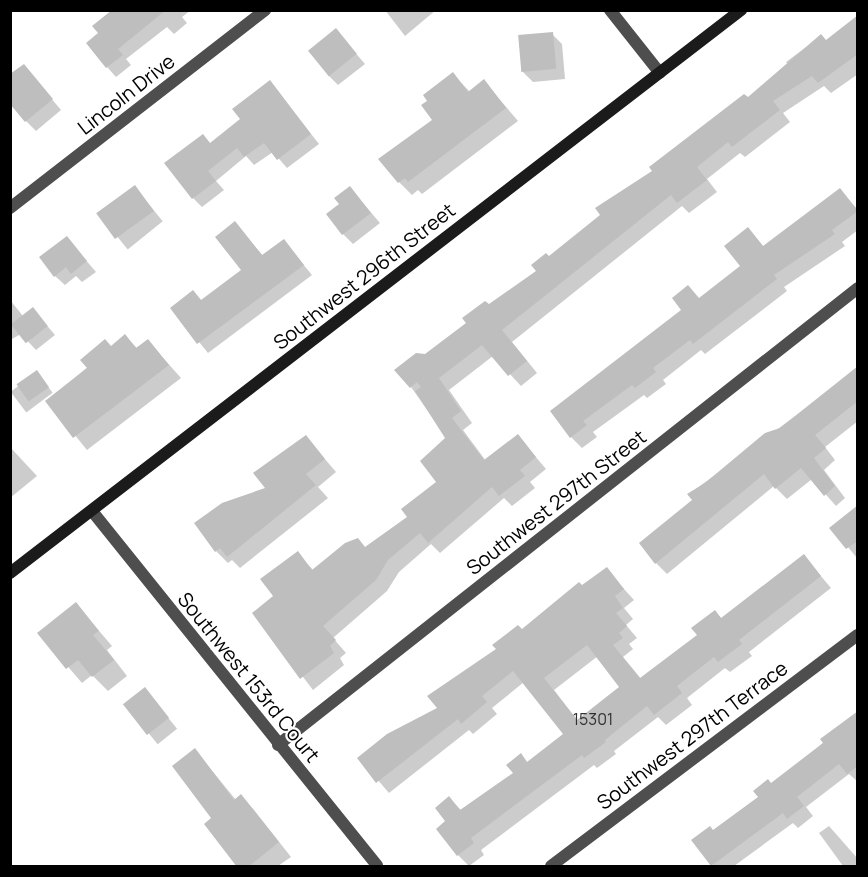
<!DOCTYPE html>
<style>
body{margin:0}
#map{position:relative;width:868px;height:877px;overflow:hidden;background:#fff;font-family:Manrope,sans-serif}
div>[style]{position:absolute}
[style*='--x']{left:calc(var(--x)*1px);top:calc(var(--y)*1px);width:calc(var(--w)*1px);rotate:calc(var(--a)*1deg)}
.shadow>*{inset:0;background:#0003;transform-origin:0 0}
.building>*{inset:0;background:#bebebe;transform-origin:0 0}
.street>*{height:12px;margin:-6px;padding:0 6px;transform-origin:6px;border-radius:6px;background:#4e4e4e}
.secondary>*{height:12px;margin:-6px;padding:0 6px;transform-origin:6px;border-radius:6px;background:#1b1b1b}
span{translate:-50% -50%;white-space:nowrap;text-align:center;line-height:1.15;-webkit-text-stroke:4.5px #fff;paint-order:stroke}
.number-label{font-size:16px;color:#303030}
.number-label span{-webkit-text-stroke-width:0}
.street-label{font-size:20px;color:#000}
.frame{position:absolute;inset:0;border:12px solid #000;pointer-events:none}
</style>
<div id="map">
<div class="shadow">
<div style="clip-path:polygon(114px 10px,191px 10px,182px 17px,187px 23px,174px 34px,167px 27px,126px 59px,131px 65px,116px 77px,107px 67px,100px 34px)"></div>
<div style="clip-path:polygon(385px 10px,436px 10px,405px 36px)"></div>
<div style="clip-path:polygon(858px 20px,858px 74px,831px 93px,824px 86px,783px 113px,790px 122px,745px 157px,740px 153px,707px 179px,717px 192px,689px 213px,682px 206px,512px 342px,537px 373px,521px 386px,493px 356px,449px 390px,472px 423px,463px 430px,486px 461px,518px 436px,546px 469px,530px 482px,535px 488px,512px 506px,504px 498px,440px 553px,431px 544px,399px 572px,387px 591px,333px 638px,346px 653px,340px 658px,344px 665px,313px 690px,254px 613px,275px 597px,297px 553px,314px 571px,366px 548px,409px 518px,438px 482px,447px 438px,411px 387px,425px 356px,538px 272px,549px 258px,654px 171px,789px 66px,786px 62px,821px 36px,826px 42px)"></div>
<div style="clip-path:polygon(336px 30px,365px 64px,338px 85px,328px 75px)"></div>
<div style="clip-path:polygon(552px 34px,562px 44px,565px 79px,533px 82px,523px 72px)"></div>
<div style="clip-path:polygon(24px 66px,61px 110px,36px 131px,26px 121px)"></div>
<div style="clip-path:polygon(453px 74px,470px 92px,484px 81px,518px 121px,422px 194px,418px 190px,412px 195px,399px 182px,435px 121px)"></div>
<div style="clip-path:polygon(270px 82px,319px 144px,287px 168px,273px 152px,254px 165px,246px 156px,216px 181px,224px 190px,202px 207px,193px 198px,211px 144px,242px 119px)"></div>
<div style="left:135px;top:187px;width:44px;height:45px;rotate:51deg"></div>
<div style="clip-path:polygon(350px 188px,380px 223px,353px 244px,343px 234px,341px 205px)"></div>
<div style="clip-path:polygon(840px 190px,858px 210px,858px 230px,842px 242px,845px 246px,784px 287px,787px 291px,705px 354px,701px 350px,663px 380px,666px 384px,647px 398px,644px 395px,593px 432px,597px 437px,582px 448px,571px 437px,552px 411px,742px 266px,748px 229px,764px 247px)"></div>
<div style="clip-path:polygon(235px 223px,263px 256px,283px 240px,312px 275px,208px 353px,172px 309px,193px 292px,202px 301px,243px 270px)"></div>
<div style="clip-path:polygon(67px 238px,96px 272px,82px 282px,76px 276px,65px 285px,55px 276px)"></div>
<div style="clip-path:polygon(10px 300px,23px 316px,33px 309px,55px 335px,36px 350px,21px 334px,10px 340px)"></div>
<div style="clip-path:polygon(125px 336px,138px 349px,148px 341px,181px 378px,87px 450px,47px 401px)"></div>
<div style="clip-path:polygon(858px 370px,858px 421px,825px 447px,835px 460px,824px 470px,845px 498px,836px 506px,812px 479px,787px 499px,774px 486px,667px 574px,656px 563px,694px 500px,689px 494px)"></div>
<div style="left:37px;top:372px;width:26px;height:33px;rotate:53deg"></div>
<div style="clip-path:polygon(306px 437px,336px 472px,318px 487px,328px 498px,240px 568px,232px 560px,228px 563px,216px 551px)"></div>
<div style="clip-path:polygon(10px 447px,37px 476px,10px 498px)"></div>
<div style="clip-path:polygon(858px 507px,858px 558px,857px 558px,832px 528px)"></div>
<div style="clip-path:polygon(evenodd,804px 556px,831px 588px,749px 652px,752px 656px,730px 672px,725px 668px,687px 698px,692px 705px,666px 725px,658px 717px,614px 751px,616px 754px,597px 768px,594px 765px,481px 850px,484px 855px,469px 866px,458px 855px,447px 822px,449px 798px,462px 811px,515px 773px,521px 755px,528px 763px,566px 735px,524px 682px,492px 708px,497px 714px,473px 734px,469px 730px,389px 793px,359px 758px,439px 709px,522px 631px,606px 569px,634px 600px,624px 608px,633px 619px,626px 625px,637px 638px,629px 644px,633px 649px,623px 657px,641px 679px,699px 635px,715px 612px,722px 619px,804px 556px,598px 656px,621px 687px,578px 721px,554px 690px,598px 656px)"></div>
<div style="clip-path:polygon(76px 604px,112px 646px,107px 650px,127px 676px,108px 691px,92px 675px,82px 683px,39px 633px)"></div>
<div style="left:145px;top:689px;width:51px;height:25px;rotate:51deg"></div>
<div style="clip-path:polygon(858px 713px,858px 782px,849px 774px,806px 807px,813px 816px,798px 828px,793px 823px,734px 866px,714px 866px,693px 840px,713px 832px,760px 797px)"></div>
<div style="clip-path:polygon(195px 750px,236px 800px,241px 796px,254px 810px,291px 857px,278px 866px,239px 866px,213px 818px)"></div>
<div style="clip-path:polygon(829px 826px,858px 859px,858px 866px,843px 866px,819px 833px)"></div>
</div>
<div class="building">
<div style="clip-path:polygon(112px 10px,166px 10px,118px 49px,123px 55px,106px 68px,86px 43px,98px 33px,92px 26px)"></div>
<div style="clip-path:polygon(858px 15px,858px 54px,818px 83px,812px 76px,773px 101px,780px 110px,732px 147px,728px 142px,697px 167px,707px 180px,677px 203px,671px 195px,502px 330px,527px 361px,508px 376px,482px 345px,439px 378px,461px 411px,452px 418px,484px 460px,518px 434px,536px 457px,520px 470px,525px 476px,499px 496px,492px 487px,428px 543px,420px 533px,388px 560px,376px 580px,323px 626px,336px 640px,330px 646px,334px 653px,300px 679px,252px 613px,273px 596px,260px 579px,298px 551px,312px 570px,345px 543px,358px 538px,365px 547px,407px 517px,401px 509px,436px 482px,420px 461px,445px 438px,415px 391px,421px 387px,417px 382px,410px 388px,394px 370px,416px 353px,425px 354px,466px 323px,462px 318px,485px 301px,489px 304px,536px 271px,531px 265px,546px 253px,549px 256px,600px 215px,595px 208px,652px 171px,649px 167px,744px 94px,748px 97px,821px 34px,826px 40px)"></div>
<div style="left:336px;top:28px;width:33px;height:36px;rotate:51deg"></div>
<div style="left:553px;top:32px;width:37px;height:35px;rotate:85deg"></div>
<div style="clip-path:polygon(24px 64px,53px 99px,25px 122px,10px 104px,10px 74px)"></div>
<div style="clip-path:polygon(453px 72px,468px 92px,484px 79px,506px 108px,408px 182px,405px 178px,398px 183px,378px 159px,432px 120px,421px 105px,427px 101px,423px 95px)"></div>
<div style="clip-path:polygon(270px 80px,311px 134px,277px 160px,264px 143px,244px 157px,237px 148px,208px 171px,216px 181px,192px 199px,164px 163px,203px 134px,210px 143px,240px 119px,232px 109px)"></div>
<div style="left:135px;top:185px;width:32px;height:48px;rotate:54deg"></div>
<div style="clip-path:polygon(350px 186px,371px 213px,342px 235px,326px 214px,339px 204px,334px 198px)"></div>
<div style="clip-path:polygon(840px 188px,858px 211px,832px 230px,835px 234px,774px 275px,777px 279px,693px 344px,690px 340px,653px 368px,656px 372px,635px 388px,632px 385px,583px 421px,587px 425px,570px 438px,550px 411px,681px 310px,672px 298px,688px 285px,699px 298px,740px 266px,724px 246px,748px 227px,763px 246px)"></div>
<div style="clip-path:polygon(235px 221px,262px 255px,284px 239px,304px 265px,197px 344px,170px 308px,193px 290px,201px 300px,241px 270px,215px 237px)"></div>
<div style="clip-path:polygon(67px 236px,87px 261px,71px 274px,66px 267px,54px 277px,39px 257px)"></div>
<div style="left:33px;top:307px;width:24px;height:28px;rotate:52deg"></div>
<div style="clip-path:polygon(125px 334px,136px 348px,148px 339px,169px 365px,73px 438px,45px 401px,87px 368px,80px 360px,105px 339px,111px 346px)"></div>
<div style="clip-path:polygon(858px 366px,858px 401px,815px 435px,826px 448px,814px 458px,835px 486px,824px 496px,801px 468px,775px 489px,764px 474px,655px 564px,639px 543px,692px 500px,687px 494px,705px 483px,765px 433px,780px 428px)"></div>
<div style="left:37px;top:370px;width:21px;height:25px;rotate:55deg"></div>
<div style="clip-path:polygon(306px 435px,325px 459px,306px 474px,316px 485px,227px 557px,220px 548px,215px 552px,194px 523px,222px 503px,265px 488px,253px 473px)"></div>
<div style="clip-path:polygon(858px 505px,858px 541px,846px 549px,829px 528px)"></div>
<div style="clip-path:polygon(evenodd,804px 554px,821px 576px,739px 640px,742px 644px,718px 662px,714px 657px,677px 686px,682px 693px,654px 715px,647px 706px,605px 740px,606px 742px,584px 758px,582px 755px,471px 838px,474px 843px,457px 856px,436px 829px,445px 821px,435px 808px,449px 796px,460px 810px,513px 773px,506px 765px,521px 753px,527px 762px,563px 734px,513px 671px,482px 696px,487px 702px,461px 724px,458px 719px,376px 783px,357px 758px,387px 734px,437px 708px,427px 696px,496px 649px,492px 645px,518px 625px,522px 629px,579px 582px,582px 585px,607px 567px,624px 589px,615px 596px,623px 608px,616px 613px,627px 626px,619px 633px,623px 638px,613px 645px,640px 678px,697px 635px,691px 628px,715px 610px,721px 618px,804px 554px,587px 645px,619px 687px,577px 720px,544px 678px,587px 645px)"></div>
<div style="clip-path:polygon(76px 602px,99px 631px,93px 635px,114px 660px,92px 677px,78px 660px,66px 669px,37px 633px)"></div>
<div style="left:145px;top:687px;width:39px;height:28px;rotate:52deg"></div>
<div style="clip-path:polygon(858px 711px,858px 766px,847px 774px,839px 764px,797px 797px,804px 806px,787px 819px,783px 813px,711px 866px,691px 840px,710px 826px,713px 830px,758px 797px,753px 791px,768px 779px,771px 783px,823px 743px,820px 739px)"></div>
<div style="clip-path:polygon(195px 748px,234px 800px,241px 794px,279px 842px,248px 867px,237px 867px,204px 824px,211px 818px,172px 766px)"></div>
</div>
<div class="street">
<div style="--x:610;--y:10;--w:80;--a:51.6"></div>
<div style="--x:10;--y:208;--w:323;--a:-37.8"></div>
<div style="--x:92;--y:511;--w:455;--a:51.2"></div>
<div style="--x:278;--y:745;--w:738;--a:-38.24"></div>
<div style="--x:551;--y:866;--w:384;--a:-37"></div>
</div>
<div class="secondary">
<div style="--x:10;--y:573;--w:923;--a:-37.6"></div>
</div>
<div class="number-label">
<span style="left:593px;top:719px">15301</span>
</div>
<div class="street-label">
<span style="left:126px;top:94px;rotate:-38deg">Lincoln Drive</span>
<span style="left:364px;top:276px;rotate:-38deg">Southwest 296th Street</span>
<span style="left:556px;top:502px;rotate:-38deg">Southwest 297th Street</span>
<span style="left:249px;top:677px;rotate:51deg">Southwest 153rd Court</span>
<span style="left:692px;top:735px;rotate:-37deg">Southwest 297th Terrace</span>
</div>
<div class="frame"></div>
</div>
